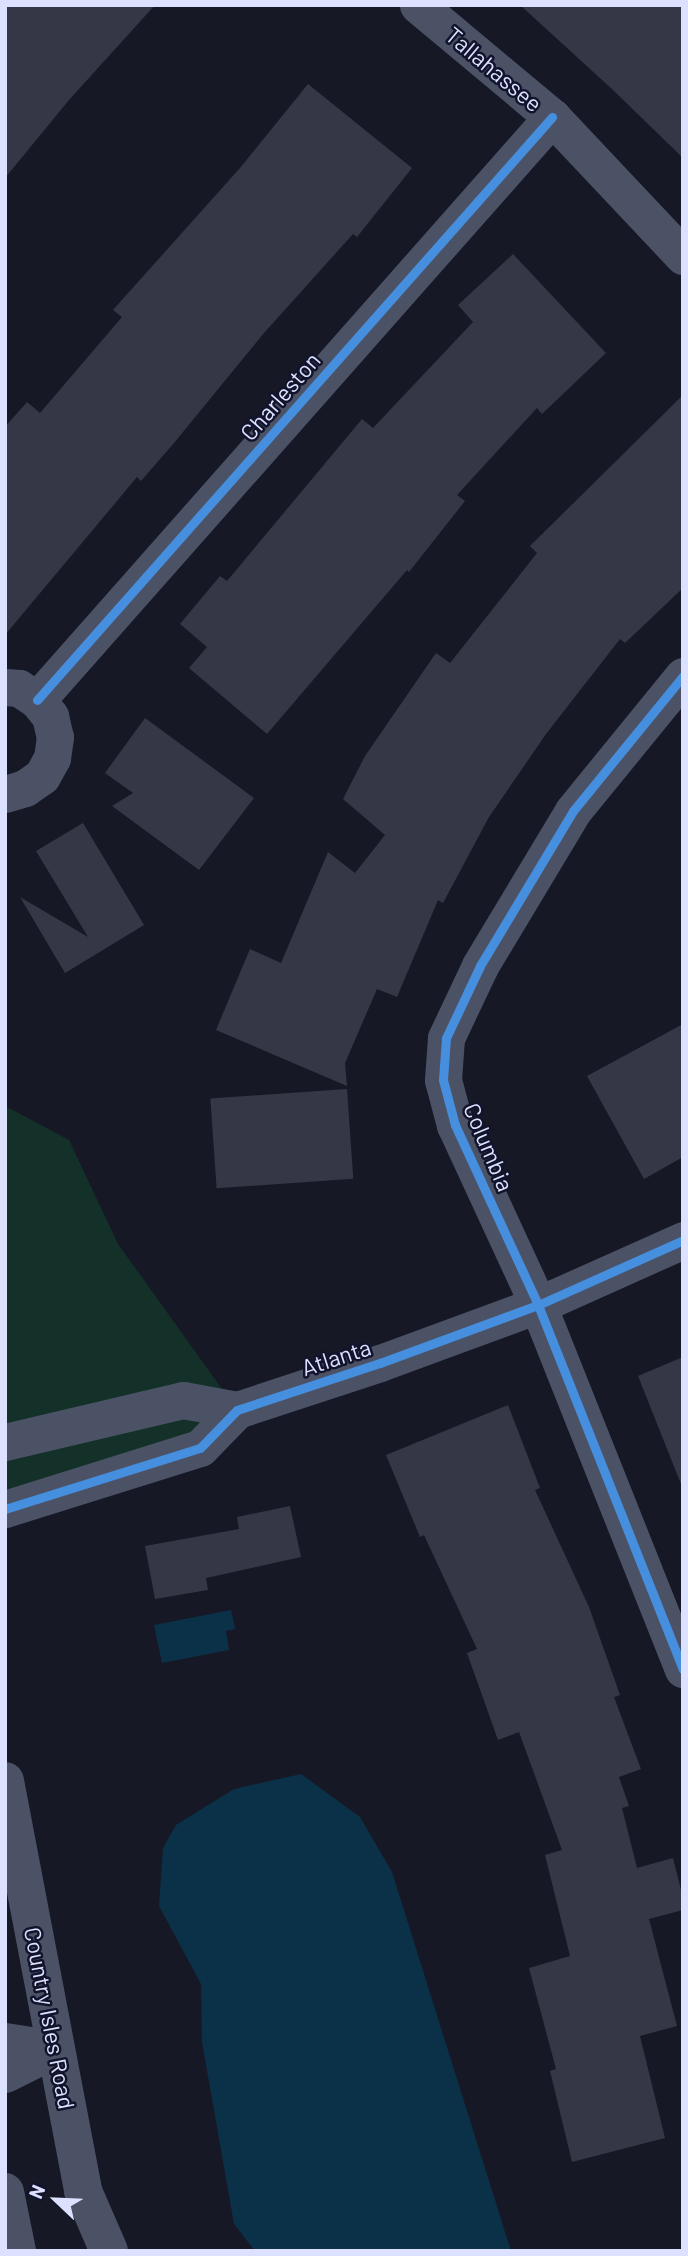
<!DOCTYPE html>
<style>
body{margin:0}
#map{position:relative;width:688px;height:2256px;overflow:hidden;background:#171825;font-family:Barlow,sans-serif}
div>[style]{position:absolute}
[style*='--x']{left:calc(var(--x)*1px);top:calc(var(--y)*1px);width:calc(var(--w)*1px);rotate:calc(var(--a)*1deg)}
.green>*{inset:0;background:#143129}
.water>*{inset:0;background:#0b3148}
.building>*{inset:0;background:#353746;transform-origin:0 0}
.minor>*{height:37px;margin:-18.5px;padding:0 18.5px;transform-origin:18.5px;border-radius:18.5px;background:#4c5266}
.tertiary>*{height:38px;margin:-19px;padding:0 19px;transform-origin:19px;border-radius:19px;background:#4c5266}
.cycleway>*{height:9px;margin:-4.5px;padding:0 4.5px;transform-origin:4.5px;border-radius:4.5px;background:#468fdf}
span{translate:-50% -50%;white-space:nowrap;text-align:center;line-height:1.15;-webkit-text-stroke:5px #11142b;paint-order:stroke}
.street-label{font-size:23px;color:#dbe1ff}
.frame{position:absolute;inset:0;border:7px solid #dbe1ff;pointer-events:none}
.north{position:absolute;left:21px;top:2165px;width:70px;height:70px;-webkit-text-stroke:5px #11142b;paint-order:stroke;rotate:293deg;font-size:19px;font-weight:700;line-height:28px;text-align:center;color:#dbe1ff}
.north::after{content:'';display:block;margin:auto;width:24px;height:32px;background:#dbe1ff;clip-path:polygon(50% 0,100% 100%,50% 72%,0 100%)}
</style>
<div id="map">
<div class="green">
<div style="clip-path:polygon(5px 1106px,69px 1140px,118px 1244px,237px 1410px,200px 1448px,5px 1509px)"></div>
</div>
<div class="water">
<div style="clip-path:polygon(231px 1610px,235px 1629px,226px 1631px,229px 1650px,162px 1663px,154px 1625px)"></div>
<div style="clip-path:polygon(301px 1774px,360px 1817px,392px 1872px,511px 2251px,255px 2251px,234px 2224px,202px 2042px,201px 1984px,159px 1906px,163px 1848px,176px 1825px,234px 1789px)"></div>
</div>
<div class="building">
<div style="clip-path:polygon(5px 5px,155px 5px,69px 100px,5px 178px)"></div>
<div style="clip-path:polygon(520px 5px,683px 5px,683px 158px,613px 90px)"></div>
<div style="clip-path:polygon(308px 84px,412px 168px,357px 237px,353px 234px,264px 333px,174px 443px,141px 481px,137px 477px,5px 635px,5px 427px,27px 402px,40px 413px,122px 317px,113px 310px,240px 168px)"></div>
<div style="clip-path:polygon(513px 254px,606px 353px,542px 414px,537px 408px,457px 495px,465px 501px,409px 572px,407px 570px,267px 734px,189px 668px,207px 647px,180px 624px,220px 576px,227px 581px,362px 419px,373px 428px,473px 322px,458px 305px)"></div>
<div style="clip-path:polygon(683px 395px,683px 588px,625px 643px,620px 639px,546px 734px,489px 817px,443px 903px,438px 900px,397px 997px,377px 989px,345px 1063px,347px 1086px,216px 1030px,250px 949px,281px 963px,328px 852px,355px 873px,385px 835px,343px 799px,365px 756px,436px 653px,450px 663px,537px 553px,530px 546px)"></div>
<div style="clip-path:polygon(145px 718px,254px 798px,199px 870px,112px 806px,133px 793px,105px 773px)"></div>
<div style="clip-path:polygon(83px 823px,144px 925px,65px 973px,20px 897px,88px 937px,36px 851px)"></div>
<div style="clip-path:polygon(683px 1024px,683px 1157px,644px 1179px,587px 1076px)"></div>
<div style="left:347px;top:1089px;width:90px;height:137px;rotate:86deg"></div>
<div style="clip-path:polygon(683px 1357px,683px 1483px,681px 1484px,638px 1376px)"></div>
<div style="clip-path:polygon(508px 1405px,540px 1488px,535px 1490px,589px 1607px,620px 1695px,614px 1697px,641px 1769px,619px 1777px,629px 1806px,622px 1808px,637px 1868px,673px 1858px,683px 1898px,683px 1910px,649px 1919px,677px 2026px,640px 2036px,665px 2138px,572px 2162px,550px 2071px,556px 2069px,529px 1968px,570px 1956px,545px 1855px,562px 1850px,519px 1732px,498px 1740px,467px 1653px,477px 1649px,424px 1535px,420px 1537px,386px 1455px)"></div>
<div style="clip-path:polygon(290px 1506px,301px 1557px,206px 1578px,208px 1590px,155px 1599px,145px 1546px,239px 1529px,237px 1517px)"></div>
</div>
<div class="minor">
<div style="--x:418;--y:5;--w:175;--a:39.9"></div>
<div style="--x:552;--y:117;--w:191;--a:46.7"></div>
<div style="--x:683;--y:676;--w:174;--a:129.2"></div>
<div style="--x:573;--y:811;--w:181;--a:121"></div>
<div style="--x:480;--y:966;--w:80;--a:115.3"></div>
<div style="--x:446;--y:1038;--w:42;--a:94.1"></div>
<div style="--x:443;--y:1080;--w:47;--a:75.1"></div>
<div style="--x:455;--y:1125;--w:198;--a:65.2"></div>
<div style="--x:538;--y:1305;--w:392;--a:68.3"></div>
<div style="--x:5;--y:687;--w:14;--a:4"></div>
<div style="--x:19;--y:688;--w:22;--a:34"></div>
<div style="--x:37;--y:700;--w:21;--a:51"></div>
<div style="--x:50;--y:716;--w:22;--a:77"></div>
<div style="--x:55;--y:737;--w:21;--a:98"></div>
<div style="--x:52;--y:758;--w:21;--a:119"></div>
<div style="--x:42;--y:776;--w:21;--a:145"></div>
<div style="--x:25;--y:788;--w:21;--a:163"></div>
<div style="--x:37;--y:700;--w:778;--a:-48.54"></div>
<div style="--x:5;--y:1442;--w:183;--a:-13.3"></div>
<div style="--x:183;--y:1400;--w:55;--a:10.5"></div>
<div style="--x:5;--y:1509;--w:204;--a:-17.4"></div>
<div style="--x:200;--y:1448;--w:53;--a:-45.8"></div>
<div style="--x:237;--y:1410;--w:151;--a:-18.2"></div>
<div style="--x:380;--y:1363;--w:168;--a:-20.2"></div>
<div style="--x:538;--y:1305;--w:159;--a:-24.1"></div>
<div style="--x:5;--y:2041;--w:51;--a:9.1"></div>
<div style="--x:5;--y:2074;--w:56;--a:-26.6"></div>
</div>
<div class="tertiary">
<div style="--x:5;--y:1781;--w:417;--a:79.2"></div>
<div style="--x:83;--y:2191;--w:65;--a:66.6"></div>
<div style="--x:5;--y:2192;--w:60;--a:78.5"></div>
</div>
<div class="cycleway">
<div style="--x:683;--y:676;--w:174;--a:129.2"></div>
<div style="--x:573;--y:811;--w:181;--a:121"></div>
<div style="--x:480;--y:966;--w:80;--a:115.3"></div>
<div style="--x:446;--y:1038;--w:42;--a:94.1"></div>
<div style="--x:443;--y:1080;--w:47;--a:75.1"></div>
<div style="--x:455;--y:1125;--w:198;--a:65.2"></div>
<div style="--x:538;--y:1305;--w:392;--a:68.3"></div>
<div style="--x:37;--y:700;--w:778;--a:-48.54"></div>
<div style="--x:5;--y:1509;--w:204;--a:-17.4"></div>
<div style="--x:200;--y:1448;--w:53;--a:-45.8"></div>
<div style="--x:237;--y:1410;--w:151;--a:-18.2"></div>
<div style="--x:380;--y:1363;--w:168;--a:-20.2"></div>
<div style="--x:538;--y:1305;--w:159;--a:-24.1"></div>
</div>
<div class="street-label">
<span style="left:494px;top:69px;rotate:40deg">Tallahassee</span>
<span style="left:280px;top:396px;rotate:-49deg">Charleston</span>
<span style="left:489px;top:1147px;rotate:67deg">Columbia</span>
<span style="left:336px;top:1357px;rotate:-18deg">Atlanta</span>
<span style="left:50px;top:2018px;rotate:79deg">Country Isles Road</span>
</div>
<div class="frame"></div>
<div class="north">N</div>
</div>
